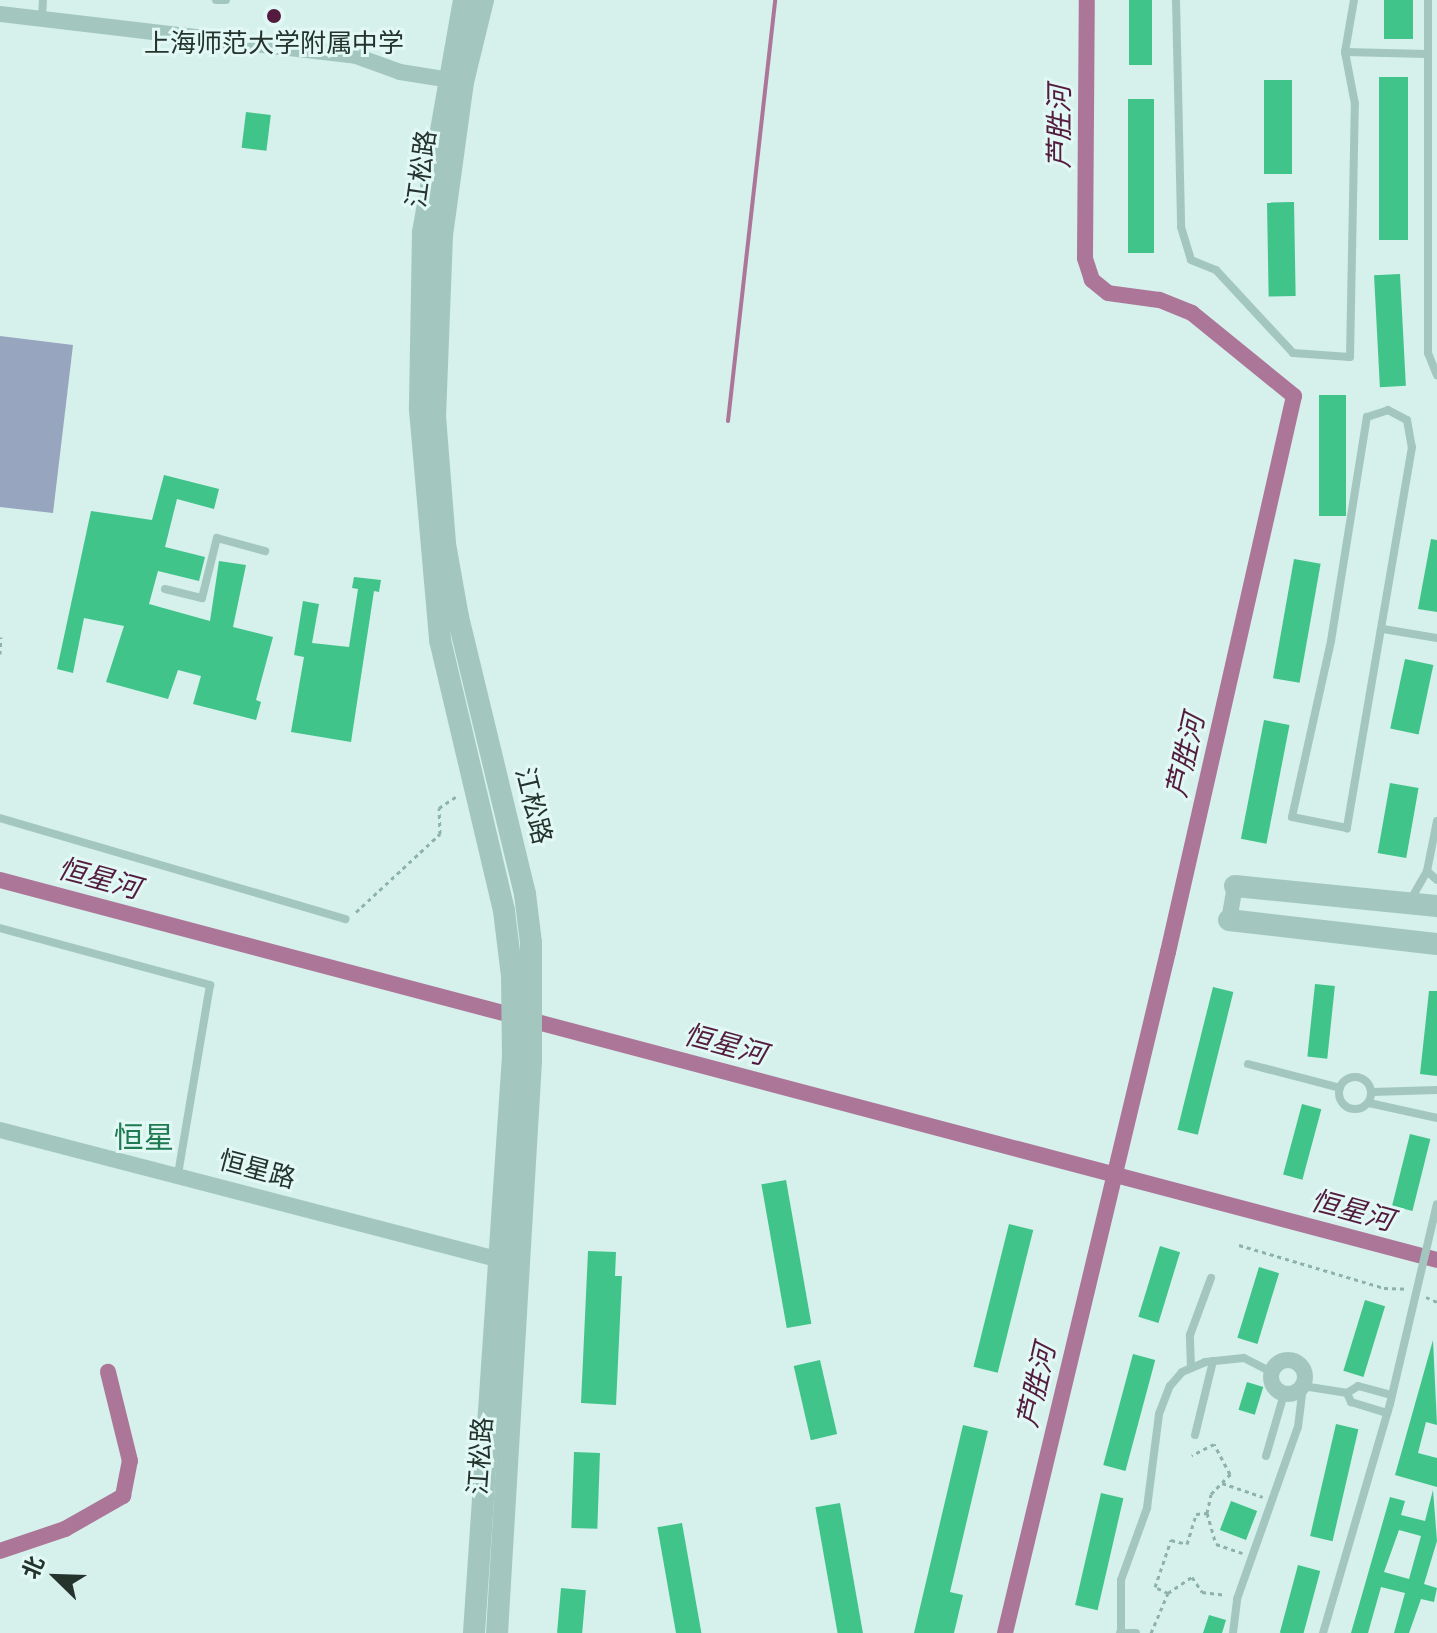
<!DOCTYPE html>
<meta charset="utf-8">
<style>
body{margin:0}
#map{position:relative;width:1437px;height:1633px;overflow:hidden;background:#d6f0ec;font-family:"DM Sans","Noto Sans SC",sans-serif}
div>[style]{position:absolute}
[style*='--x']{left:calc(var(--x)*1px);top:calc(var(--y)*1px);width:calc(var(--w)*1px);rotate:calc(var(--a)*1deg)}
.green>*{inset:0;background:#97a5be}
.stream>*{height:4px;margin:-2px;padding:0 2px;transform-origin:2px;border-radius:2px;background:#ac7699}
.canal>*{height:16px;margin:-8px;padding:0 8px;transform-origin:8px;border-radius:8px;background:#ac7699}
.building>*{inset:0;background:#40c489;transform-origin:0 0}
.path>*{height:3px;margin-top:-1.5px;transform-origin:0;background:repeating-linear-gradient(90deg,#8db3a9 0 4px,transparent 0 8px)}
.service>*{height:8px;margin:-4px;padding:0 4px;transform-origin:4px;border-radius:4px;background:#a3c7bf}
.service>.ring{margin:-4px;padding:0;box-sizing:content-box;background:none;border:8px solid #a3c7bf;border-radius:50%}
.minor>*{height:16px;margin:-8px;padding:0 8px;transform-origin:8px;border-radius:8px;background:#a3c7bf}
.minor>.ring{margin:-8px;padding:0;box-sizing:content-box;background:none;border:16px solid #a3c7bf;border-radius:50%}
.tertiary>*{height:22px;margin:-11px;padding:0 11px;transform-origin:11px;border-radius:11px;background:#a3c7bf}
.dots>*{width:22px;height:22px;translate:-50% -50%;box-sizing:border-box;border:4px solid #e2f8f5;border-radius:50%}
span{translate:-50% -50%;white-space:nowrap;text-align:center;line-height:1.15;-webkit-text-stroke:6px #e2f8f5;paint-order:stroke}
.poi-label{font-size:26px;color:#25332d}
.street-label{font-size:26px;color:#25332d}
.water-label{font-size:28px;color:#531c3e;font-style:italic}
.quarter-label{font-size:30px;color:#1f7a52}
.north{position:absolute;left:16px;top:1537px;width:80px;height:80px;-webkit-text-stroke:6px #e2f8f5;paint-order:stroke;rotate:293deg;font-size:22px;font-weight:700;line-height:32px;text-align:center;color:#25332d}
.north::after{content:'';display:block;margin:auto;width:28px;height:36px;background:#25332d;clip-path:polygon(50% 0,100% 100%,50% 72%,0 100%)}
</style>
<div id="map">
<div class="green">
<div style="clip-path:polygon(0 336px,73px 345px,53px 513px,0 507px)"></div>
</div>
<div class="stream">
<div style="--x:728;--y:421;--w:424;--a:-83.6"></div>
</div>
<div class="canal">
<div style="--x:0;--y:880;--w:1486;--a:14.81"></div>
<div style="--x:0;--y:1551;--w:69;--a:-18.7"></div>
<div style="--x:65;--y:1529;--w:67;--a:-29.6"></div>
<div style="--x:123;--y:1496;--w:36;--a:-79"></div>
<div style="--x:130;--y:1461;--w:92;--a:-103.9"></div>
<div style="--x:1005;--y:1633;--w:700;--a:-76.54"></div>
<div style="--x:1168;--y:952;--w:570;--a:-77.23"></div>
<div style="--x:1294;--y:396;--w:132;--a:-140.9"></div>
<div style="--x:1192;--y:313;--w:35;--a:-158"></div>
<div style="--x:1159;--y:300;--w:51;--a:-172.2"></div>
<div style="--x:1108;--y:293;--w:21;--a:-141"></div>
<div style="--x:1092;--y:280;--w:23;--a:-108"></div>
<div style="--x:1085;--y:258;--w:258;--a:-89.6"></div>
</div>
<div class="building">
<div style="left:1129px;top:0;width:23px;height:65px"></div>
<div style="left:1384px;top:0;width:29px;height:39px"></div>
<div style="left:1379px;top:77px;width:29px;height:163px"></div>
<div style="left:1264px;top:80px;width:28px;height:94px"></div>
<div style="left:1128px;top:99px;width:26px;height:154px"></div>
<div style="left:246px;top:112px;width:25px;height:36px;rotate:7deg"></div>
<div style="left:1294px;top:202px;width:94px;height:27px;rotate:89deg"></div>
<div style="left:1400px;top:274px;width:112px;height:26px;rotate:87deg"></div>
<div style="left:1319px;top:395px;width:27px;height:121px"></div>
<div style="clip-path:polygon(164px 475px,219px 489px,214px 509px,177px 499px,165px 547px,205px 557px,199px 581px,158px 571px,149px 604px,210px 621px,219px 561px,246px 565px,233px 627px,273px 637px,256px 700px,261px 702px,256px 720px,193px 704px,201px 676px,178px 670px,168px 699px,106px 682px,124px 626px,84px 618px,73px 673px,57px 669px,91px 511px,152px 520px)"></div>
<div style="clip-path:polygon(1431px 539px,1437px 540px,1437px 612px,1418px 609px)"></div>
<div style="left:1294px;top:559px;width:27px;height:121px;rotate:10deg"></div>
<div style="clip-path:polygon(354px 577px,381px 580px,379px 592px,374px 591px,351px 742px,291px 732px,304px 657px,294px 655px,303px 601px,319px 604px,312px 643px,349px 647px,358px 589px,352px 588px)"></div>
<div style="left:1405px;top:659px;width:29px;height:71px;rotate:12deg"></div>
<div style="left:1264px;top:720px;width:26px;height:121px;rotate:11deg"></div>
<div style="left:1390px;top:783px;width:29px;height:71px;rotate:10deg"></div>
<div style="left:1315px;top:984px;width:20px;height:73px;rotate:6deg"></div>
<div style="left:1213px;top:987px;width:21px;height:147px;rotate:14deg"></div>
<div style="clip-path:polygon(1429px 991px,1437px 991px,1437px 1076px,1420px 1074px)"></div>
<div style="left:1302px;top:1104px;width:20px;height:73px;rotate:15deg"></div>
<div style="left:1410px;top:1134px;width:21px;height:74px;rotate:14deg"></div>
<div style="left:786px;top:1180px;width:146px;height:25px;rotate:80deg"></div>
<div style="left:1009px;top:1224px;width:25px;height:147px;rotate:14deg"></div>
<div style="left:1160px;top:1246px;width:21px;height:74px;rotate:17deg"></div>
<div style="clip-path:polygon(588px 1251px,616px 1252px,615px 1276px,622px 1276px,616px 1405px,581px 1403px)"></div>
<div style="left:1259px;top:1267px;width:21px;height:74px;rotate:17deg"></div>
<div style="left:1365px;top:1300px;width:21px;height:74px;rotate:17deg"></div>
<div style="clip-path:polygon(1433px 1340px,1437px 1425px,1426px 1422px,1418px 1453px,1437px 1458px,1437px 1487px,1395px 1475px)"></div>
<div style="left:1133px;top:1354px;width:23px;height:115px;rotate:15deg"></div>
<div style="left:820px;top:1360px;width:76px;height:27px;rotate:77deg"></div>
<div style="left:1247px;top:1382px;width:17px;height:29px;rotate:17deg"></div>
<div style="left:1336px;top:1424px;width:23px;height:115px;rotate:13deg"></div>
<div style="clip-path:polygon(963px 1425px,988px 1431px,950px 1592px,963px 1595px,954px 1633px,914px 1633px)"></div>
<div style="left:574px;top:1452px;width:26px;height:76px;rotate:2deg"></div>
<div style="clip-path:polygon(evenodd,1433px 1490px,1437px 1541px,1424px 1584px,1437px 1588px,1434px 1602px,1421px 1599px,1409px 1633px,1394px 1633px,1405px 1593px,1381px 1587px,1368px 1633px,1351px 1633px,1390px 1497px,1405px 1501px,1401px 1515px,1425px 1521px,1433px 1490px,1399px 1530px,1421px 1536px,1409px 1579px,1384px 1572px,1399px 1530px)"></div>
<div style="left:1101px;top:1493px;width:23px;height:115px;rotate:13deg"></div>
<div style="left:1231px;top:1501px;width:28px;height:31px;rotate:21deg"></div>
<div style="left:840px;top:1503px;width:132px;height:25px;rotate:80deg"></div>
<div style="left:682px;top:1523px;width:112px;height:25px;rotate:80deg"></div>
<div style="left:1298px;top:1565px;width:23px;height:70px;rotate:15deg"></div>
<div style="left:561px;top:1588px;width:25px;height:45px;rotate:5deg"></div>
<div style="clip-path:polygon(1209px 1615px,1226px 1620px,1222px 1633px,1203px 1633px)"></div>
</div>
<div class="path">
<div style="--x:0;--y:654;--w:17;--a:-87"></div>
<div style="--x:356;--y:912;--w:115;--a:-42.9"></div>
<div style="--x:440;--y:834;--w:26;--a:-92"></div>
<div style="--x:439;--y:808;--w:22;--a:-34"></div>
<div style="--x:1239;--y:1245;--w:151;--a:16.5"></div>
<div style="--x:1384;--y:1288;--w:24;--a:2"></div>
<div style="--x:1426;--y:1297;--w:12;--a:24"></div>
<div style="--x:1222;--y:1483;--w:43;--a:18.9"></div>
<div style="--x:1207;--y:1513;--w:32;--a:74"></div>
<div style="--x:1216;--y:1544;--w:28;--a:19"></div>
<div style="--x:1168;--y:1593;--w:29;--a:-34"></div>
<div style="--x:1192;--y:1577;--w:18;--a:56"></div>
<div style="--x:1202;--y:1592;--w:23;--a:7"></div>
<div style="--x:1151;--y:1633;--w:43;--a:-67"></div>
<div style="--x:1168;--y:1593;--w:14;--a:-155"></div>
<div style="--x:1155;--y:1587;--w:50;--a:-71.2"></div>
<div style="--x:1171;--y:1540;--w:16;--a:14"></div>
<div style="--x:1187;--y:1544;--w:31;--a:-73"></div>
<div style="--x:1196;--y:1514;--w:11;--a:-5"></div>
<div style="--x:1207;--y:1513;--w:19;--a:-78"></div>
<div style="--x:1211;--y:1494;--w:28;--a:-46"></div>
<div style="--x:1230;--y:1474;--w:34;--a:-118"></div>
<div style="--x:1214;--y:1444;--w:25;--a:153"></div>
</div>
<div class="service">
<div style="--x:216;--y:0;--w:10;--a:0"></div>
<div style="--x:1176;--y:0;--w:227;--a:88.7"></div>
<div style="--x:1181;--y:227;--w:34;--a:73"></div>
<div style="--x:1191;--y:260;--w:27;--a:22"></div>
<div style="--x:1216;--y:270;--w:113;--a:47.1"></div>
<div style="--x:1293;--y:353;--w:57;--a:4"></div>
<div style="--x:1350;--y:357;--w:253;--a:-88.9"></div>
<div style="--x:1355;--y:104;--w:53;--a:-100.9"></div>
<div style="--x:1345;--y:52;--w:53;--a:-80.2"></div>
<div style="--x:1428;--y:0;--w:353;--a:90"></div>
<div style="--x:1428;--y:353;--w:24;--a:68"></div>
<div style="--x:42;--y:18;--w:18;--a:-87"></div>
<div style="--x:1345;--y:52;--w:81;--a:1.4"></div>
<div style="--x:1388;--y:410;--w:21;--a:28"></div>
<div style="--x:1407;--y:420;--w:27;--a:80"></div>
<div style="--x:1412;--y:447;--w:387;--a:99.7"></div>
<div style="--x:1347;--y:828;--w:56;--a:-168.7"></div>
<div style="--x:1292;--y:817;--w:180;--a:-77.5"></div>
<div style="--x:1331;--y:641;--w:227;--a:-80.9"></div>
<div style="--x:1367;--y:417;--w:22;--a:-18"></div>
<div style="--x:165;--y:589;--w:38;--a:14"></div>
<div style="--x:202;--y:598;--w:62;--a:-76"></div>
<div style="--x:217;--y:538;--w:50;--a:15.2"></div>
<div style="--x:1383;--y:629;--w:55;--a:9.5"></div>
<div style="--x:0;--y:818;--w:360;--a:16.3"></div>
<div style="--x:1427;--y:871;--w:13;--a:42"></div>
<div style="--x:1411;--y:899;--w:32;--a:-60"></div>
<div style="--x:1427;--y:871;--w:51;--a:-78.7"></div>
<div style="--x:0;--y:928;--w:218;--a:15.2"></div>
<div style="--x:210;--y:985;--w:192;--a:99.6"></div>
<div style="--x:1248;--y:1064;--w:95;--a:14.6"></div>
<div class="ring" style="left:1339px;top:1077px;width:24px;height:24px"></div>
<div style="--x:1372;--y:1092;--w:65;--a:-1.8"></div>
<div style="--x:1369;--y:1103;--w:70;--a:12.4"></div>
<div style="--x:1191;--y:1368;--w:33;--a:-92"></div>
<div style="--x:1190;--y:1335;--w:61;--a:-69.8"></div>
<div style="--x:1347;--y:1393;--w:10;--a:66"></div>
<div style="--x:1351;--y:1402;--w:38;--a:17"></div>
<div style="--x:1195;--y:1435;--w:76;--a:-76.3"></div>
<div style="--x:1266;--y:1456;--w:65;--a:-73.8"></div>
<div style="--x:1121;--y:1632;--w:52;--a:-90"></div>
<div style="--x:1121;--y:1580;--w:77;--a:-70.1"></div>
<div style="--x:1147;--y:1508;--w:95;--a:-82.7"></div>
<div style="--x:1159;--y:1414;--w:30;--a:-69"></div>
<div style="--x:1170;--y:1386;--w:18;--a:-49"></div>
<div style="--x:1182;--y:1372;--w:25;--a:-23"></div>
<div style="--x:1205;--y:1362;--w:39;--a:-6"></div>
<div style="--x:1244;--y:1358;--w:31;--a:27"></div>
<div style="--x:1120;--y:1633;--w:16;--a:0"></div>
<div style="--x:1233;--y:1633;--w:34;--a:-83"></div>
<div style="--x:1237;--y:1599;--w:182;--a:-70.5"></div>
<div style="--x:1298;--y:1427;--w:41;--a:-83"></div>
<div style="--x:1303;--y:1386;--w:45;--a:9"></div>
<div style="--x:1347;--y:1393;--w:13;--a:-32"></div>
<div style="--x:1358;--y:1386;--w:35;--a:15"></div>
<div style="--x:1323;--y:1633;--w:239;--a:-73.7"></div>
<div style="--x:1390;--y:1404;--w:205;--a:-76.8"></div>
</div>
<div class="minor">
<div style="--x:0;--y:14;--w:358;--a:6.7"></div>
<div style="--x:356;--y:56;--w:47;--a:20"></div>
<div style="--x:400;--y:72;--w:58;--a:9"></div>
<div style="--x:1229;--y:920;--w:35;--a:-80"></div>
<div style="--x:0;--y:1130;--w:518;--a:14.55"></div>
<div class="ring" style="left:1271px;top:1360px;width:18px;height:18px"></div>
</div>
<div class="tertiary">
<div style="--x:464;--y:0;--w:236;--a:100"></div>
<div style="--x:423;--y:232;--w:178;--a:91"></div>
<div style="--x:420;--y:410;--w:231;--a:85"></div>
<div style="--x:440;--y:640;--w:278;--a:76.7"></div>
<div style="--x:504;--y:911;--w:65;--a:83"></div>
<div style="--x:512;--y:976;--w:80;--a:89.3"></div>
<div style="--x:513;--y:1056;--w:578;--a:93.87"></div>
<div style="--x:483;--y:0;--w:84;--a:103.7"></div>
<div style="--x:463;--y:82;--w:154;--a:97.8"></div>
<div style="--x:442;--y:235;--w:181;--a:92.2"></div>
<div style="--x:435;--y:416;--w:128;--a:85.5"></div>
<div style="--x:445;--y:544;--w:74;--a:79.9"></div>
<div style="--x:458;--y:617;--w:285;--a:76.4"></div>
<div style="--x:525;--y:894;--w:49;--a:83"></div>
<div style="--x:531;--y:943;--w:118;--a:90"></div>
<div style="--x:531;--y:1061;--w:573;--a:93.4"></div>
<div style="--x:1235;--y:886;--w:203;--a:5.7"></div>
<div style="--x:1229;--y:920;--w:209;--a:6.6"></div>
</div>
<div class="dots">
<div style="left:274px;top:16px;background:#531c3e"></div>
</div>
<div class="poi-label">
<span style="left:274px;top:44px">上海师范大学附属中学</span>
</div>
<div class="street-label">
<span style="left:422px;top:169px;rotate:-82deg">江松路</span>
<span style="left:533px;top:806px;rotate:76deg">江松路</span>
<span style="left:257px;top:1170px;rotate:15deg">恒星路</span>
<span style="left:481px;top:1456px;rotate:-86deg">江松路</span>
</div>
<div class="water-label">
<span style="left:1060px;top:127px;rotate:-90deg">芦胜河</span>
<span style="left:1186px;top:756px;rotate:-77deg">芦胜河</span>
<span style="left:99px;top:879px;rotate:15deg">恒星河</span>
<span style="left:725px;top:1045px;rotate:15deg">恒星河</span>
<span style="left:1352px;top:1211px;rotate:15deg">恒星河</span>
<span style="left:1037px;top:1386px;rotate:-77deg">芦胜河</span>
</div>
<div class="quarter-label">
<span style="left:144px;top:1138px">恒星</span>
</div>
<div class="north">北</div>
</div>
